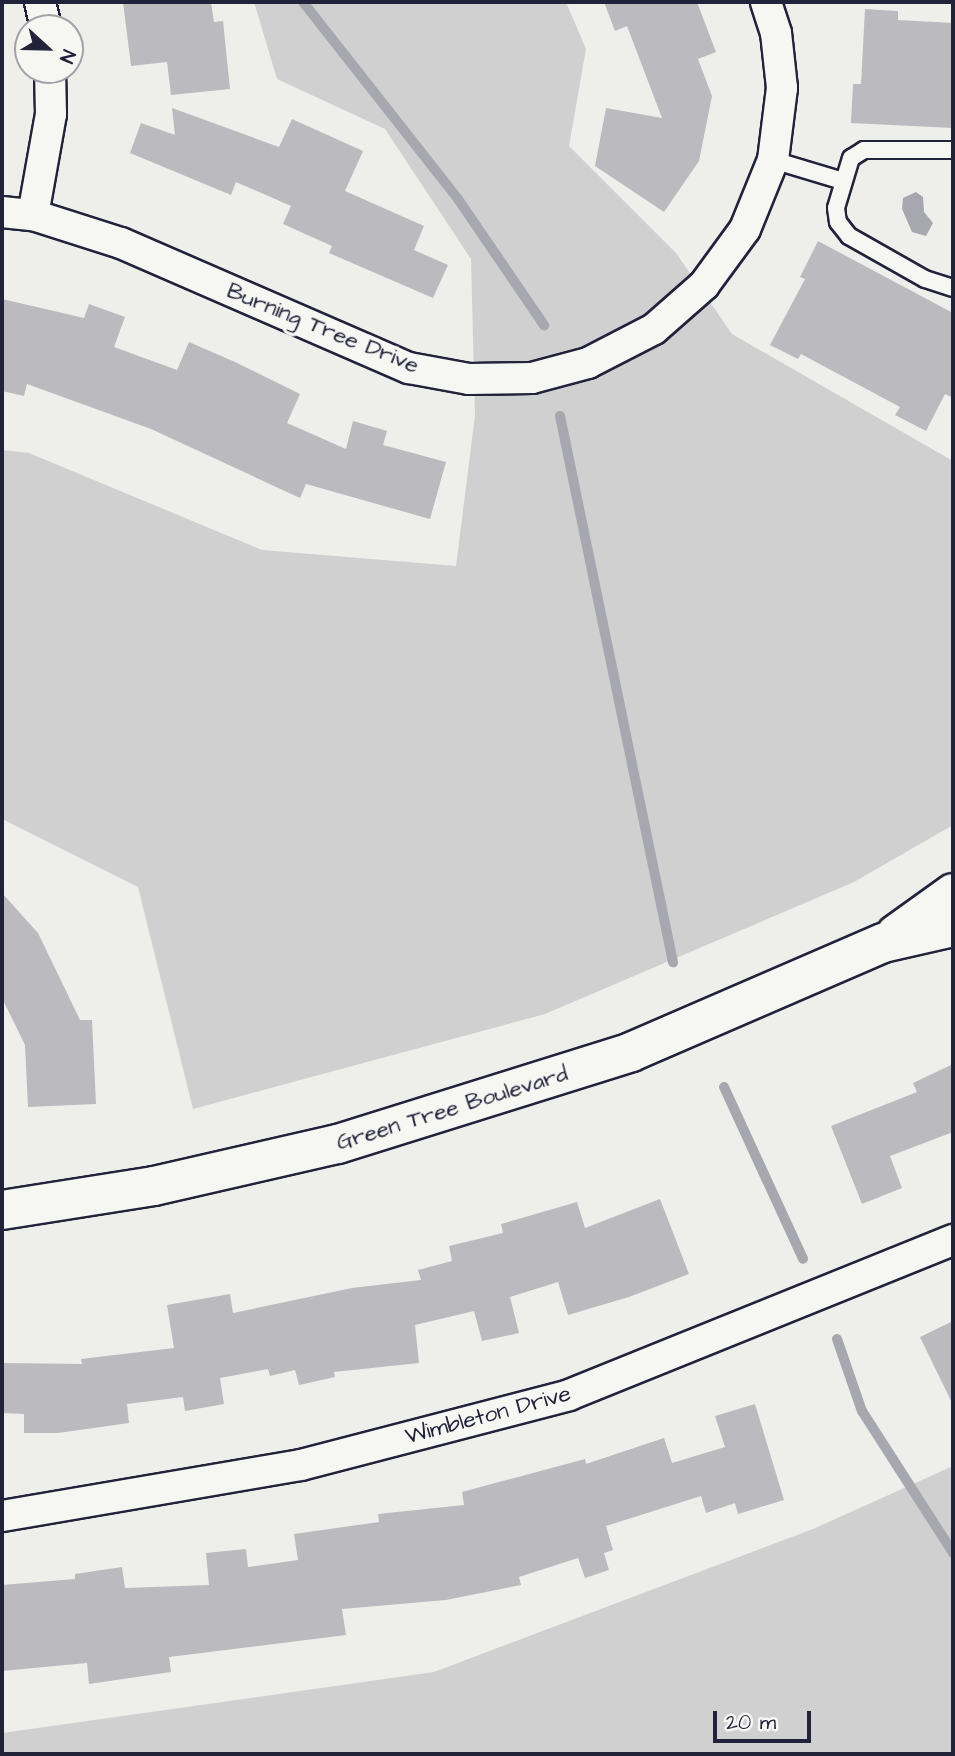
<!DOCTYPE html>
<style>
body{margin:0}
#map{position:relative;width:955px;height:1756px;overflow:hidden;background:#eeeeeb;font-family:"Architects Daughter",sans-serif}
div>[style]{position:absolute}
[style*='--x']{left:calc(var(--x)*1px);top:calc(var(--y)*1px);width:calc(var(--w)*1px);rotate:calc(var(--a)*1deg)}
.green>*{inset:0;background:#d0d0d1}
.water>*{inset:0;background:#a7a7af}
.stream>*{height:10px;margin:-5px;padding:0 5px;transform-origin:5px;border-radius:5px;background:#a7a7af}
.building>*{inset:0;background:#bbbbbf}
.roads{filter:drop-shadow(2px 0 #22223b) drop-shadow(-2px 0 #22223b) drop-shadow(0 2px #22223b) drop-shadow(0 -2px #22223b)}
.service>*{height:16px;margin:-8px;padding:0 8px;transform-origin:8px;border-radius:8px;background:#f6f6f2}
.minor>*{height:30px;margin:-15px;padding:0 15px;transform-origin:15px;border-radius:15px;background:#f6f6f2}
.primary>*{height:38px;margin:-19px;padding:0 19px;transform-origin:19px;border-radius:19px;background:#f6f6f2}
span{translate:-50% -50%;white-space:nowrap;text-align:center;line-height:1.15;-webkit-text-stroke:7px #f6f6f2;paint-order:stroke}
.street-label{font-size:23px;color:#22223b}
.frame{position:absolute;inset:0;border:4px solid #22223b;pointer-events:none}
.north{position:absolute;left:14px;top:14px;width:70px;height:70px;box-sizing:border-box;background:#f6f6f2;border:2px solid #a1a1a9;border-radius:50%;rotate:112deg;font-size:19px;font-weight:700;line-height:28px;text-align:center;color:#22223b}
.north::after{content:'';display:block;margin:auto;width:24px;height:32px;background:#22223b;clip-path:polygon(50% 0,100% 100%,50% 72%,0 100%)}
.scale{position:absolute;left:713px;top:1711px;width:98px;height:32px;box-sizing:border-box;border:4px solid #22223b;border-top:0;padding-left:9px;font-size:21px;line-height:24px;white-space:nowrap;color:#22223b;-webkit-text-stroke:5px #f6f6f2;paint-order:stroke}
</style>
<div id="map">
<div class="green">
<div style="clip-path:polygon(254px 2px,566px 2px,586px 49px,569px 146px,676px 253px,732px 334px,953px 461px,953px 825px,854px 882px,545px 1014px,193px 1109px,138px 887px,2px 819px,2px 450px,29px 453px,262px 550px,456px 566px,475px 415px,471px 259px,385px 129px,277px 79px)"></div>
<div style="clip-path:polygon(953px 1466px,953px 1754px,2px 1754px,2px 1733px,434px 1672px,813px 1529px)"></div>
</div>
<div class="water">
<div style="clip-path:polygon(916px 192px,923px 197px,924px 212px,933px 223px,926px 236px,912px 232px,902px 209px,903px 198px)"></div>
</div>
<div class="stream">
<div style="--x:303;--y:2;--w:251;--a:51.8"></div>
<div style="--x:458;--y:199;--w:153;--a:55.7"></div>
<div style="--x:560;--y:416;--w:558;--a:78.31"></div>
<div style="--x:724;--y:1087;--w:189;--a:65.3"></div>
<div style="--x:837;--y:1339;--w:76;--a:70.9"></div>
<div style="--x:862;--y:1411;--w:169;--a:57.3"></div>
</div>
<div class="building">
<div style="clip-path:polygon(123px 2px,211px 2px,214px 22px,223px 21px,230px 89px,171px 95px,167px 62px,131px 66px)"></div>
<div style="clip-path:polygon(604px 2px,697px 2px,716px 52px,698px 59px,712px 96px,699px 161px,664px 212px,595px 166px,606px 108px,662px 118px,627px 26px,615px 31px)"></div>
<div style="clip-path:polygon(865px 9px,898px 11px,898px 20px,953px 23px,953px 128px,851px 123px,853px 84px,861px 84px)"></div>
<div style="clip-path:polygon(172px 108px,279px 147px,292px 119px,363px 151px,345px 191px,424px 226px,414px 250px,448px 265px,433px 298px,329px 253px,332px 246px,283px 224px,291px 206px,236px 182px,231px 195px,130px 153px,141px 123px,175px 135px)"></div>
<div style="clip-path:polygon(818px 241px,953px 313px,953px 398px,945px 394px,926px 431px,895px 415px,900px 407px,801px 354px,798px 359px,770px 345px,805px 279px,800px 277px)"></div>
<div style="clip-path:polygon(2px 299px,84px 318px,89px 304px,125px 317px,114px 347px,177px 370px,189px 342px,235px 362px,300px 394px,287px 423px,346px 449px,353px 421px,387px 431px,383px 445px,446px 462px,430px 519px,306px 484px,300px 498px,151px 429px,27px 384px,24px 396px,2px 391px)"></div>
<div style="clip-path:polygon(2px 893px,38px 933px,80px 1020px,92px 1020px,96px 1104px,28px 1107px,25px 1045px,2px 998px)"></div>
<div style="clip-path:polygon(953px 1064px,953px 1132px,890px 1156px,902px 1188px,862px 1204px,831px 1126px,917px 1092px,913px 1083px)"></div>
<div style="clip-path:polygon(660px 1199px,689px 1274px,629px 1297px,568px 1315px,558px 1282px,510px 1297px,519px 1333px,482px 1341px,474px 1311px,415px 1325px,419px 1363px,334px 1372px,335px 1377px,299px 1385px,295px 1370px,270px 1376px,268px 1369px,220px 1378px,224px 1404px,185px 1411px,183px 1397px,127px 1404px,129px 1423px,58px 1433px,24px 1433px,24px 1414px,2px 1413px,2px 1363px,82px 1364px,81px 1359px,174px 1348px,167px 1305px,230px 1294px,233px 1313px,352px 1288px,421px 1280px,418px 1270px,452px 1261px,449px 1246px,503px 1233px,501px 1224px,577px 1202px,585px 1228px)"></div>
<div style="clip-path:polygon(953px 1321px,953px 1405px,920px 1337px)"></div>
<div style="clip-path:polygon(755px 1404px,784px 1500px,738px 1514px,735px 1503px,706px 1513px,701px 1496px,606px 1526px,613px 1550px,604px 1553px,609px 1570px,585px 1578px,578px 1558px,519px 1577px,521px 1585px,446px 1600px,342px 1609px,346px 1635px,169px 1657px,171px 1672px,89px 1684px,87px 1663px,2px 1671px,2px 1585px,75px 1579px,75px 1574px,122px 1567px,125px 1588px,209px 1585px,206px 1553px,246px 1549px,248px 1567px,298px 1560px,294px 1534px,379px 1522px,378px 1514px,464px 1505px,462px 1492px,585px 1459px,586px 1464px,664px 1438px,672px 1463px,725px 1447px,715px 1416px)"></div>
</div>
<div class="roads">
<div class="service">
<div style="--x:953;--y:150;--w:89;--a:180"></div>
<div style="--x:864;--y:150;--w:15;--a:148"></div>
<div style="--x:851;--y:158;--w:52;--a:106.7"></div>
<div style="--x:836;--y:208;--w:14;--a:82"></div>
<div style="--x:838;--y:222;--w:18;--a:52"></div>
<div style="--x:849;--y:236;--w:87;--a:29.5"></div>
<div style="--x:925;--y:279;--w:29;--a:18"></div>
<div style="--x:773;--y:160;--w:73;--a:16.7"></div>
</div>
<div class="minor">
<div style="--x:40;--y:2;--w:27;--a:77"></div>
<div style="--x:2;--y:212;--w:31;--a:6"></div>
<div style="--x:33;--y:215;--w:92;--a:17.7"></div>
<div style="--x:121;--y:243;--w:314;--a:23.5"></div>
<div style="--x:409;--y:368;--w:61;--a:10.4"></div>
<div style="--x:469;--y:379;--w:63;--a:-0.9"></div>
<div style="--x:532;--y:378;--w:58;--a:-15"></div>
<div style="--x:588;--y:363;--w:74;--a:-27.3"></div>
<div style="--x:654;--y:329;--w:67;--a:-41.3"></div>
<div style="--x:704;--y:285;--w:69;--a:-53.8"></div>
<div style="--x:745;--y:229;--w:74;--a:-67.9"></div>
<div style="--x:773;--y:160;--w:73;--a:-82.9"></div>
<div style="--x:782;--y:88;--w:55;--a:-96.2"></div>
<div style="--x:776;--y:33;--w:33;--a:-108"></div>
<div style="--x:33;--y:215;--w:103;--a:-79.9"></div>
<div style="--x:51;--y:114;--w:44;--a:-91.3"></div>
<div style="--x:2;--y:1516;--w:303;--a:-9.7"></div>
<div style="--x:301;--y:1465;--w:277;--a:-14.6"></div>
<div style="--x:569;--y:1395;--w:414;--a:-22"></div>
</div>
<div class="primary">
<div style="--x:896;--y:934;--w:70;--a:-35.7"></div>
<div style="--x:2;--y:1210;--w:154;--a:-9"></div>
<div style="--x:154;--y:1186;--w:189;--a:-12.9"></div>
<div style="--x:338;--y:1144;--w:307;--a:-17.4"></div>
<div style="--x:631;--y:1052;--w:275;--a:-23.4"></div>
<div style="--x:883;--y:943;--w:72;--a:-12.9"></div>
</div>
</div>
<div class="street-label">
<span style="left:323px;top:328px;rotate:22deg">Burning Tree Drive</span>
<span style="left:452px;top:1108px;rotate:-17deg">Green Tree Boulevard</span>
<span style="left:488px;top:1415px;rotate:-15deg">Wimbleton Drive</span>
</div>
<div class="frame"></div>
<div class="north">N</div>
<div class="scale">20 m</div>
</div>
